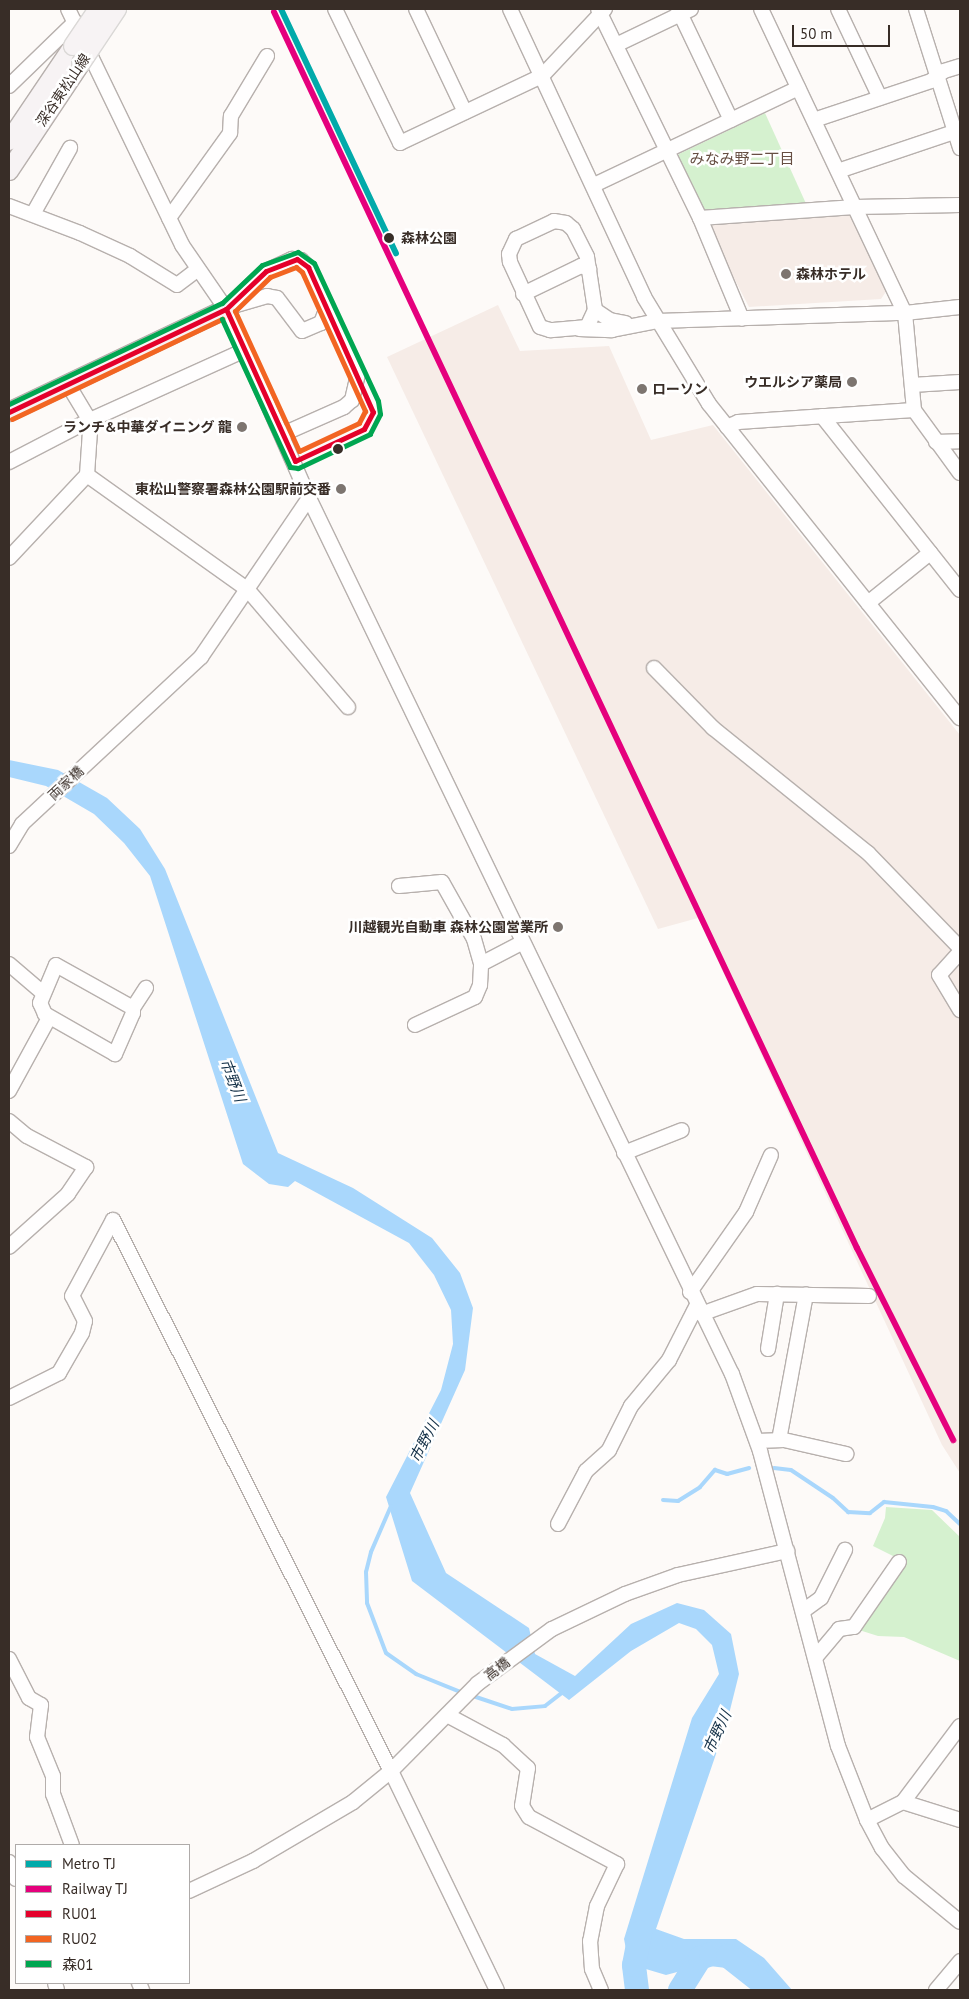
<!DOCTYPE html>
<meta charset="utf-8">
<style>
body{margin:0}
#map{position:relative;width:969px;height:1999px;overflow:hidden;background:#fdfaf8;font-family:"PT Sans","Noto Sans JP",sans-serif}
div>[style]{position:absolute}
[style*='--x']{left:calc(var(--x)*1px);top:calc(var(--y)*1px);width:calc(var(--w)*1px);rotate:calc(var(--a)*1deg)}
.built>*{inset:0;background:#f6ece7}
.green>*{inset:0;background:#d5f1cf}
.water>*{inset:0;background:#a9d7fc}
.stream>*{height:4px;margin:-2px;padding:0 2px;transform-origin:2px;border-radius:2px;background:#a9d7fc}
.river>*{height:24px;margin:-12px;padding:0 12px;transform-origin:12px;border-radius:12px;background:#a9d7fc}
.roads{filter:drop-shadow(1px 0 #b7b0ad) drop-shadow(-1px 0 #b7b0ad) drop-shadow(0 1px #b7b0ad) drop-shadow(0 -1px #b7b0ad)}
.minor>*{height:14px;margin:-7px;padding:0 7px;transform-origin:7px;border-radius:7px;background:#fffefe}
.major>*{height:18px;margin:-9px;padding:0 9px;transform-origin:9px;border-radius:9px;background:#f7f3f4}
.bridges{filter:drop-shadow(1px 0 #dad8d6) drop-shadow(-1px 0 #dad8d6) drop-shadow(0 1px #dad8d6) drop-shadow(0 -1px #dad8d6)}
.major-bridge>*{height:18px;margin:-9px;padding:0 9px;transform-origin:9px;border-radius:9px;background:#f7f3f4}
.bus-1>*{height:5px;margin:-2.5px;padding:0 2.5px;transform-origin:2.5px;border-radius:2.5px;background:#e4002b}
.bus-2>*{height:5px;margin:-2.5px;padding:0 2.5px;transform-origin:2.5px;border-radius:2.5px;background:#f26522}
.bus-3>*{height:5px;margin:-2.5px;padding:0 2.5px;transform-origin:2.5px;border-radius:2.5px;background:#00a651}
.rail-1>*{height:6px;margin:-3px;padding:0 3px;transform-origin:3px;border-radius:3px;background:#e5007d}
.metro-1>*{height:6px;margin:-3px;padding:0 3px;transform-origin:3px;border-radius:3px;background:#01aaaa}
.dots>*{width:14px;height:14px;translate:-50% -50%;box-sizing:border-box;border:2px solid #fff;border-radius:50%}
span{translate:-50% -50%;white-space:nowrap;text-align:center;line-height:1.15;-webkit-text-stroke:5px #fff;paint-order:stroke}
.street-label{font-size:14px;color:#382d27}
.stop-label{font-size:14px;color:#382d27;font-weight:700}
.left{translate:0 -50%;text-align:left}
.poi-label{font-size:14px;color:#382d27;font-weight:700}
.right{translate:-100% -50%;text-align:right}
.neighbourhood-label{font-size:15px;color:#674f43}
.water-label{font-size:15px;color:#133047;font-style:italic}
.frame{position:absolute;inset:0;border:10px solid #382d27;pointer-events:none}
.legend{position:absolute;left:15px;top:1844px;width:175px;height:140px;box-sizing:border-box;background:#fff;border:1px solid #afaba9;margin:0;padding:6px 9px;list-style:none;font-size:15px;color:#382d27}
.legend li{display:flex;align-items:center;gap:10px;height:25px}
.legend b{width:25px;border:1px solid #afaba9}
.scale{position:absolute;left:792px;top:25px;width:98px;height:22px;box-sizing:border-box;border:2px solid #382d27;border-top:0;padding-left:6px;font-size:15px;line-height:18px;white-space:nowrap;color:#382d27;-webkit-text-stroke:4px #fff;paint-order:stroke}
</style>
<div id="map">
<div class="built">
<div style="clip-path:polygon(853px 215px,887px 290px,881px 299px,749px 307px,708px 228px,712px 223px)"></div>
<div style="clip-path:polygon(498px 305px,520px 351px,609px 346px,651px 440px,713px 425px,960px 735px,960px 1473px,942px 1445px,698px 918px,658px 929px,387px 357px)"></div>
</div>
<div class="green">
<div style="clip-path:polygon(765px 113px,808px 208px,701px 211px,677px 159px,679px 154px)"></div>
<div style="clip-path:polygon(886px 1507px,932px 1510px,960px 1537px,960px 1661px,904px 1637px,878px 1636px,859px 1630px,903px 1561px,873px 1546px,885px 1518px)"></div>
</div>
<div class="water">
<div style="clip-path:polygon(9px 760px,58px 770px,107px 798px,140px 829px,165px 869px,278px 1153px,353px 1188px,432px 1238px,460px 1273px,473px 1308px,465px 1370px,410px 1493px,446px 1573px,529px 1628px,535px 1654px,575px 1676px,631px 1624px,677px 1603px,704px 1610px,731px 1634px,739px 1674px,727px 1722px,656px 1929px,684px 1939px,736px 1939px,764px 1958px,792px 1990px,763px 1990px,726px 1959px,666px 1975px,629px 1964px,624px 1939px,692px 1718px,719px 1674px,712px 1645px,696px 1629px,679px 1623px,631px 1651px,569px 1700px,412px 1581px,386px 1497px,441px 1390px,453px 1344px,451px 1310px,434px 1275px,409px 1243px,295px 1181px,288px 1187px,269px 1184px,243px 1164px,150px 876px,124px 843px,94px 814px,46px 786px,9px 777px)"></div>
</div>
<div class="stream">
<div style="--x:774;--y:1468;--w:17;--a:7"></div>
<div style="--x:791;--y:1470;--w:50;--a:33.7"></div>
<div style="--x:833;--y:1498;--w:21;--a:43"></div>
<div style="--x:848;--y:1512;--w:22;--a:3"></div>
<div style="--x:870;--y:1513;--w:18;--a:-38"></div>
<div style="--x:884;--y:1502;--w:49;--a:5.8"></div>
<div style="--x:933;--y:1507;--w:14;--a:17"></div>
<div style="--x:946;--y:1511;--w:19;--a:43"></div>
<div style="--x:663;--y:1500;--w:15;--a:4"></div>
<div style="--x:678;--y:1501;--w:26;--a:-32"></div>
<div style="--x:700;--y:1487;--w:23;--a:-49"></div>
<div style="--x:715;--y:1470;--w:13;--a:18"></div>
<div style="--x:727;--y:1474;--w:23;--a:-15"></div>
<div style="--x:391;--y:1506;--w:50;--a:113.5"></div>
<div style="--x:371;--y:1552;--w:21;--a:104"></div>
<div style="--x:366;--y:1572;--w:31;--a:88"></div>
<div style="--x:367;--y:1603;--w:53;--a:69.2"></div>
<div style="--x:386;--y:1653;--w:37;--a:35"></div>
<div style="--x:416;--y:1674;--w:51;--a:22"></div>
<div style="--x:470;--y:1695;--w:44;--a:18.4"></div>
<div style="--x:512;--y:1709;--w:33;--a:-5"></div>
<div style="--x:545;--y:1706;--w:23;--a:-38"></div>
</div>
<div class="river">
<div style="--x:637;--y:1990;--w:25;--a:-97"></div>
<div style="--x:634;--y:1965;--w:33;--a:-79"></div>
<div style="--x:680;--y:1990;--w:38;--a:-58"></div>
<div style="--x:700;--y:1958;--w:12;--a:-20"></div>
<div style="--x:711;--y:1954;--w:17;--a:7"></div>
<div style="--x:728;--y:1956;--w:55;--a:38.3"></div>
</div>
<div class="roads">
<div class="minor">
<div style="--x:68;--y:9;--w:262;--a:64.2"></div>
<div style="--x:182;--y:245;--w:78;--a:55.5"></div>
<div style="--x:226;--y:309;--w:206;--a:66.3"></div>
<div style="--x:309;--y:498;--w:973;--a:64.23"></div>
<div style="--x:732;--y:1374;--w:82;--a:70"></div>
<div style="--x:760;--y:1451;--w:305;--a:75.2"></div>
<div style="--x:838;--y:1746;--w:79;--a:68.6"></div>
<div style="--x:867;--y:1820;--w:32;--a:62"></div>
<div style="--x:882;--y:1848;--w:36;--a:52"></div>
<div style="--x:904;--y:1876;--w:72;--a:39.4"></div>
<div style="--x:335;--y:9;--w:149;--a:64.1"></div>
<div style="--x:400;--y:143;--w:157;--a:-25.3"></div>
<div style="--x:542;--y:76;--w:92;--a:-46.8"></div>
<div style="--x:416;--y:9;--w:114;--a:64.6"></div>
<div style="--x:510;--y:9;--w:318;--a:65"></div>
<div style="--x:644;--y:297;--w:125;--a:58.7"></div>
<div style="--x:709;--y:404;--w:402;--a:51.4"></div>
<div style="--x:598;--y:9;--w:233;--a:64"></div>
<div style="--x:700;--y:218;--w:109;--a:67.4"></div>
<div style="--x:678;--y:9;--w:123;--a:64.5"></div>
<div style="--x:761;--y:9;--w:336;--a:64.7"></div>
<div style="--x:905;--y:313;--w:97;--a:84.7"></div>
<div style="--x:914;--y:410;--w:78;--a:53.9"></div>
<div style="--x:838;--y:9;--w:98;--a:64.7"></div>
<div style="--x:916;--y:9;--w:146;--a:72.4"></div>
<div style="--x:616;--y:45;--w:83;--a:-25.6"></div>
<div style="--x:9;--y:86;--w:92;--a:-44.1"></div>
<div style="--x:814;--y:120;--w:123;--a:-18.4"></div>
<div style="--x:931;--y:81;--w:16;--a:-38"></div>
<div style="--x:944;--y:71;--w:17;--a:-17"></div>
<div style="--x:838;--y:171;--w:129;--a:-18.6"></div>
<div style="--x:594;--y:185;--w:226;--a:-25.4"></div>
<div style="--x:9;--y:206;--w:76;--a:20.8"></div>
<div style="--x:80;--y:233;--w:55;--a:24.7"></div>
<div style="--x:130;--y:256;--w:55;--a:31.7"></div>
<div style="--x:177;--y:285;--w:25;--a:-37"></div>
<div style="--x:33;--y:214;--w:76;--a:-60.7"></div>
<div style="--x:169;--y:218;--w:105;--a:-54.3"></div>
<div style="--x:230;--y:133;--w:17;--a:-87"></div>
<div style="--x:231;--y:116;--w:70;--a:-59"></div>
<div style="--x:700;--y:218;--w:155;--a:-4.1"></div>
<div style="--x:855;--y:207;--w:105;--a:-1.1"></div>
<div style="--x:523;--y:294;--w:64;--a:-25.8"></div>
<div style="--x:581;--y:266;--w:9;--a:21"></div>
<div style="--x:226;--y:308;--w:43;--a:-16.3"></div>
<div style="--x:267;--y:296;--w:10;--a:11"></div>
<div style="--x:277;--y:298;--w:41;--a:52.9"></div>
<div style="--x:302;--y:331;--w:21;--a:-23"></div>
<div style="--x:321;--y:323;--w:17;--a:-69"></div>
<div style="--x:226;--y:309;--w:55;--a:-43.5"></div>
<div style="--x:266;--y:271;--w:29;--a:-25"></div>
<div style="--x:292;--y:259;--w:9;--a:6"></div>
<div style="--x:301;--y:260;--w:10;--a:45"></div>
<div style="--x:308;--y:267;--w:118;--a:65"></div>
<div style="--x:358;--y:374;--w:27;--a:103"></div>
<div style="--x:352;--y:400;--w:11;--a:139"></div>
<div style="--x:344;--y:407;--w:67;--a:156.1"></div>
<div style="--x:595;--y:310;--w:19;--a:115"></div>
<div style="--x:587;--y:327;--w:37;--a:175"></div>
<div style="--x:550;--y:330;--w:10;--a:-163"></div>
<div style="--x:540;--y:327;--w:72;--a:-114.8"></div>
<div style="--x:510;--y:262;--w:8;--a:-97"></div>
<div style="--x:509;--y:254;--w:17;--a:-65"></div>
<div style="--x:516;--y:239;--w:42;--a:-25.3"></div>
<div style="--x:554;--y:221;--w:12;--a:9"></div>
<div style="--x:566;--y:223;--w:9;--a:41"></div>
<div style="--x:573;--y:229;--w:31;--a:63"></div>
<div style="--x:587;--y:257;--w:54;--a:81.4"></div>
<div style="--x:595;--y:310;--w:18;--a:34"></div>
<div style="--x:610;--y:320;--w:16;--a:11"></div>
<div style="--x:579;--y:329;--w:33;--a:2"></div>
<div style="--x:612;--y:330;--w:47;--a:-11.1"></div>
<div style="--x:658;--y:321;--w:247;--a:-1.9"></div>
<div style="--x:905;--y:313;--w:55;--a:-6.2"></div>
<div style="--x:912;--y:385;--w:48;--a:-3.6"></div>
<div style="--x:822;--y:416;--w:222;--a:51.6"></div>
<div style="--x:727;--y:427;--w:12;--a:-24"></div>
<div style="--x:738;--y:422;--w:176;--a:-3.9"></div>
<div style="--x:936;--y:442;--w:24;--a:-2"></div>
<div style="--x:9;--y:462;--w:89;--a:-27.4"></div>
<div style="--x:88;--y:421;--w:172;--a:-24.3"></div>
<div style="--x:87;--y:475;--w:198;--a:35.5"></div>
<div style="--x:248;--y:590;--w:154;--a:49.5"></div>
<div style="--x:9;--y:558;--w:114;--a:-46.8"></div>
<div style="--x:87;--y:475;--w:44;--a:-86.1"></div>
<div style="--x:90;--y:431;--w:15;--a:-101"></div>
<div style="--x:87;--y:416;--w:37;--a:-121"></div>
<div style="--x:868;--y:603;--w:80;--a:-38.9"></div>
<div style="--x:654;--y:668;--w:84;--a:45.5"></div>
<div style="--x:713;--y:728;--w:199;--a:38.9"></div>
<div style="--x:868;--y:853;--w:132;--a:45.9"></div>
<div style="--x:9;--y:846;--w:26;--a:-59"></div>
<div style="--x:22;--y:824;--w:245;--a:-43"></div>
<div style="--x:201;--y:657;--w:192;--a:-55.8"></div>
<div style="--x:399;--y:886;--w:43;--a:-5.3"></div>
<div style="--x:442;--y:882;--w:65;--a:60.7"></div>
<div style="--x:474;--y:939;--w:26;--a:74"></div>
<div style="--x:960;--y:952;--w:31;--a:132"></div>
<div style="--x:939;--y:975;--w:41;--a:59"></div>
<div style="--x:9;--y:964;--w:45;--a:40.5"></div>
<div style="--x:56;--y:965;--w:88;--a:29.2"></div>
<div style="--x:133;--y:1008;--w:5;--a:90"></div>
<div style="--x:133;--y:1013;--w:45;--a:113.7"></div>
<div style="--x:115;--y:1054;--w:81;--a:-150.3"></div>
<div style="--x:45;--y:1014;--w:12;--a:-114"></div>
<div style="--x:40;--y:1003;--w:41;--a:-67.2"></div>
<div style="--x:133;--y:1008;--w:24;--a:-57"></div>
<div style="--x:415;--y:1025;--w:66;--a:-25"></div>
<div style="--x:475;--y:997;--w:13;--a:-67"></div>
<div style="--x:480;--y:985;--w:21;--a:-87"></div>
<div style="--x:481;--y:964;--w:47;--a:-27.6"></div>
<div style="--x:9;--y:1091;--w:83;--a:-61.3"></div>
<div style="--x:9;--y:1121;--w:23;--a:40"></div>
<div style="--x:27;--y:1136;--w:67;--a:27.7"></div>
<div style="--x:86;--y:1167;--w:32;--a:124"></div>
<div style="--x:68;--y:1194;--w:79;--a:138.1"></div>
<div style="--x:624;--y:1153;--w:62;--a:-21.6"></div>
<div style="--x:690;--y:1292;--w:98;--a:-55"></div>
<div style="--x:746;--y:1212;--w:62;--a:-66.3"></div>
<div style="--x:701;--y:1314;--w:59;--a:-19.7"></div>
<div style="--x:757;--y:1294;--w:112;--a:1"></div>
<div style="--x:768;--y:1349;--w:56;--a:-80.7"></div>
<div style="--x:9;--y:1398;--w:56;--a:-26.6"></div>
<div style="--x:59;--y:1373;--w:46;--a:-60.1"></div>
<div style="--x:82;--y:1333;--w:12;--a:-76"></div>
<div style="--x:85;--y:1321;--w:28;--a:-117"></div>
<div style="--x:72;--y:1296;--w:86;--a:-61.7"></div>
<div style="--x:113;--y:1220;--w:617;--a:63.23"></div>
<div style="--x:391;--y:1771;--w:243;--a:64.2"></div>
<div style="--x:779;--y:1440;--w:148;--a:-79.5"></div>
<div style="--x:757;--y:1441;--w:27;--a:-2"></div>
<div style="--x:784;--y:1440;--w:64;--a:12.7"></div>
<div style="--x:558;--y:1524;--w:60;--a:-62.2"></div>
<div style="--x:586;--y:1471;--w:31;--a:-42"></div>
<div style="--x:609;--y:1450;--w:49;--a:-63.4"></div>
<div style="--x:631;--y:1406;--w:60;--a:-50.4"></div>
<div style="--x:669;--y:1360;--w:62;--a:-63"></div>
<div style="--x:803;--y:1611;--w:22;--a:-36"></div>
<div style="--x:821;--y:1598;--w:54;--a:-63.4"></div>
<div style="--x:815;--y:1658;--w:38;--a:-50"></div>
<div style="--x:839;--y:1629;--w:15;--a:-8"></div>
<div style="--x:854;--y:1627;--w:79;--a:-55.3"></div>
<div style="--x:9;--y:1659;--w:44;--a:62.9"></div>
<div style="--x:29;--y:1698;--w:14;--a:30"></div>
<div style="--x:41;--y:1705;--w:32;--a:97"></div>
<div style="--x:37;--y:1737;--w:42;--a:67.7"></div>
<div style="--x:53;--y:1776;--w:18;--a:90"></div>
<div style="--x:53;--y:1794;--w:54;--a:69.6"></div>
<div style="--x:447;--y:1715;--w:64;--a:28.2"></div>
<div style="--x:503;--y:1745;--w:34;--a:43"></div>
<div style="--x:528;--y:1768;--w:38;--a:99"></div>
<div style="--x:522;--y:1806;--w:13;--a:58"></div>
<div style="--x:529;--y:1817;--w:100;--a:28.1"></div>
<div style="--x:617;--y:1864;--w:47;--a:115.5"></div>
<div style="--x:597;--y:1906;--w:36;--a:101"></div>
<div style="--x:590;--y:1941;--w:28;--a:86"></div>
<div style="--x:592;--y:1969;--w:23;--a:67"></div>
<div style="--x:903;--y:1802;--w:95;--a:-53.1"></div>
<div style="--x:867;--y:1820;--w:40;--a:-26.6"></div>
<div style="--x:903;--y:1802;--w:60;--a:17.5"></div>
<div style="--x:9;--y:1862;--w:18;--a:68"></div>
<div style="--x:189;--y:1891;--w:71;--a:-25.1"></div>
<div style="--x:253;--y:1861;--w:116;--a:-30.5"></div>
<div style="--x:353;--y:1802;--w:49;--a:-39.2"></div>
<div style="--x:391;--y:1771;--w:122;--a:-45.3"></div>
<div style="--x:477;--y:1684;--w:93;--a:-36.3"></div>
<div style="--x:552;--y:1629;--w:81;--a:-25.6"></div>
<div style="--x:625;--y:1594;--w:56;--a:-19.7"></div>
<div style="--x:678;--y:1575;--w:112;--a:-12.4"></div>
<div style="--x:55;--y:1983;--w:7;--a:74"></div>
<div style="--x:139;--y:1983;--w:8;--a:67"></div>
<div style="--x:936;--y:1990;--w:38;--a:-50"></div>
</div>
<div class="major">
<div style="--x:9;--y:141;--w:115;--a:-56"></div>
<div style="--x:9;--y:171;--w:130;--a:-56.3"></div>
<div style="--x:9;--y:412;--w:240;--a:-25.4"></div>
</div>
</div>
<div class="bridges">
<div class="major-bridge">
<div style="--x:73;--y:46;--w:45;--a:-56"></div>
<div style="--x:81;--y:63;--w:65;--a:-56.3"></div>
</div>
</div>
<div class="bus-1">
<div style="--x:297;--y:259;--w:14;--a:36"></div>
<div style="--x:308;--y:267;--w:159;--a:65.9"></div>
<div style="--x:373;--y:412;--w:19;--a:118"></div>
<div style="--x:364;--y:429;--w:76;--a:155.1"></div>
<div style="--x:295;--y:461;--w:167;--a:-114.4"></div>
<div style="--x:226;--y:309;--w:55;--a:-43.5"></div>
<div style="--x:266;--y:271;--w:33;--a:-21"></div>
<div style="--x:9;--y:412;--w:240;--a:-25.4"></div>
</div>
<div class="bus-2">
<div style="--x:296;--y:267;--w:8;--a:40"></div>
<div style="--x:302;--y:272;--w:153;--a:65.6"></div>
<div style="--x:365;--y:411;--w:13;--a:117"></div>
<div style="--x:359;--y:423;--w:66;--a:155"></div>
<div style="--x:299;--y:451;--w:154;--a:-114.6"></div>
<div style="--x:235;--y:311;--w:49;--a:-44.2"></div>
<div style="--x:270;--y:277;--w:28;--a:-21"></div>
<div style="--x:12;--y:419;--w:233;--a:-25.5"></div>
</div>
<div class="bus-3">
<div style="--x:9;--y:404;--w:236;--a:-25.4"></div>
<div style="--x:222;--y:303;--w:55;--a:-43.5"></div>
<div style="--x:262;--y:265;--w:38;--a:-20"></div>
<div style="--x:298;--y:252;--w:19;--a:35"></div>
<div style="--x:314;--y:263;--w:152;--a:65.1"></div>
<div style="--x:378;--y:401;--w:13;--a:81"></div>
<div style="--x:380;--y:414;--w:22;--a:117"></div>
<div style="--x:370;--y:434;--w:80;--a:154.7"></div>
<div style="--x:298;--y:468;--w:8;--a:-173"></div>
<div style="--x:290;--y:467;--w:163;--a:-114.7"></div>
</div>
<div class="rail-1">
<div style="--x:274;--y:12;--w:1367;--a:64.75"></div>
<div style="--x:857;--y:1248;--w:215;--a:63.4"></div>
</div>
<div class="metro-1">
<div style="--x:281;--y:9;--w:270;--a:64.8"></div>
</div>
<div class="dots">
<div style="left:389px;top:238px;background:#382d27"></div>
<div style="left:786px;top:274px;background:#7d7570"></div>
<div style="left:852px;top:382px;background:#7d7570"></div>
<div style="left:642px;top:389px;background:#7d7570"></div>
<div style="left:242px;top:427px;background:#7d7570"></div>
<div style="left:338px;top:449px;background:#382d27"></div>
<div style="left:341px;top:489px;background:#7d7570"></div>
<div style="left:558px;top:927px;background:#7d7570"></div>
</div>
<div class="street-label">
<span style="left:63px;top:90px;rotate:-56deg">深谷東松山線</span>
<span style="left:66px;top:783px;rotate:-43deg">両家橋</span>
<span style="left:497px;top:1669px;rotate:-38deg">高橋</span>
</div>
<div class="stop-label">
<span class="left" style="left:401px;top:238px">森林公園</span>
</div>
<div class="poi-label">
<span class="left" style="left:796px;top:274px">森林ホテル</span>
<span class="right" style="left:842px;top:382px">ウエルシア薬局</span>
<span class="left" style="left:652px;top:389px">ローソン</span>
<span class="right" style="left:232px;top:427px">ランチ&amp;中華ダイニング 龍</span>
<span class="right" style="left:331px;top:489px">東松山警察署森林公園駅前交番</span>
<span class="right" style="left:548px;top:927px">川越観光自動車 森林公園営業所</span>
</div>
<div class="neighbourhood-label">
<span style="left:742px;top:159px">みなみ野二丁目</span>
</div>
<div class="water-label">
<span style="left:233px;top:1080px;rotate:69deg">市野川</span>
<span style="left:424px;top:1441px;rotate:-62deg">市野川</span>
<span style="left:717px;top:1732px;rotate:-65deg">市野川</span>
</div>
<div class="frame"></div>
<ul class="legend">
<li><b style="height:6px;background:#01aaaa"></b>Metro TJ</li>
<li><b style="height:6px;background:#e5007d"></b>Railway TJ</li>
<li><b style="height:6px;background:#e4002b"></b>RU01</li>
<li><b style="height:6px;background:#f26522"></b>RU02</li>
<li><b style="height:6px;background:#00a651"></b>森01</li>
</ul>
<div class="scale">50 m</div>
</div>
